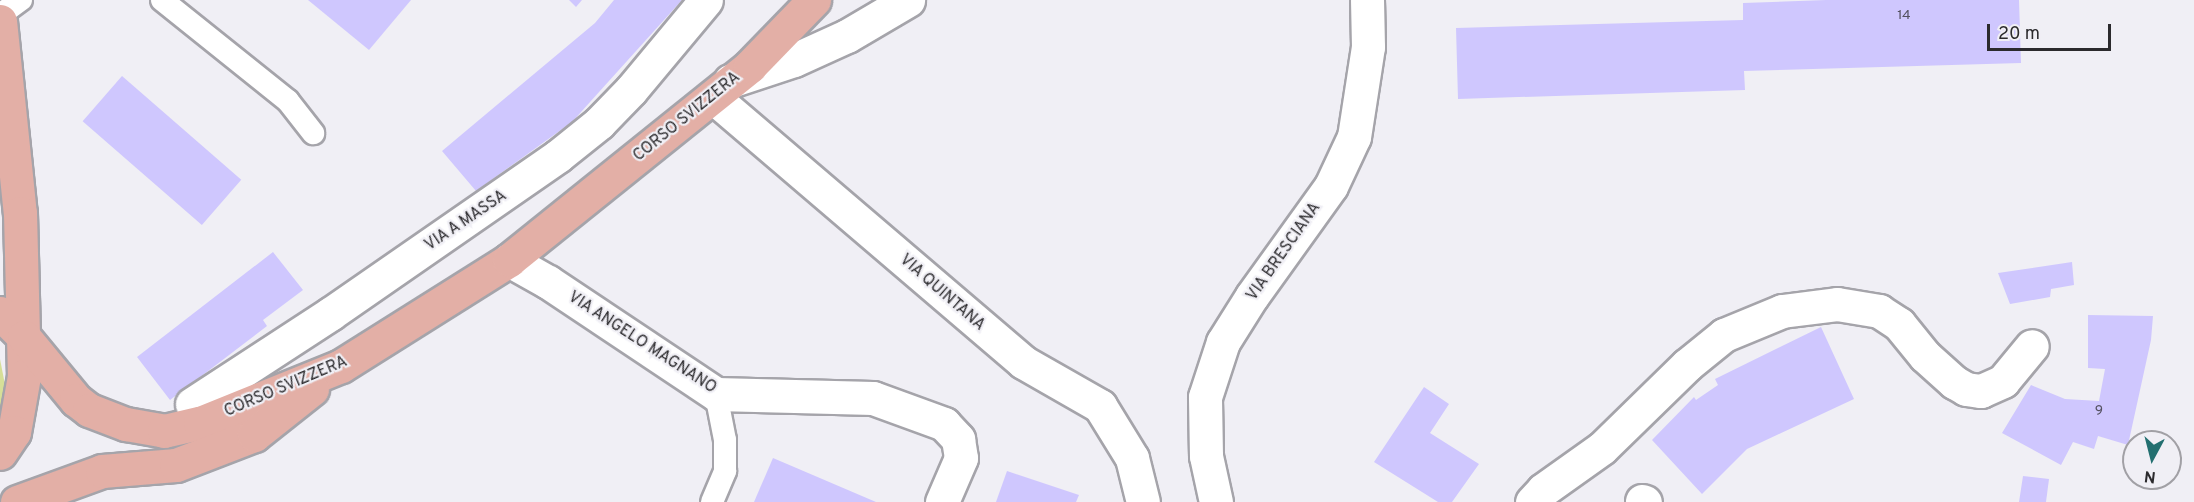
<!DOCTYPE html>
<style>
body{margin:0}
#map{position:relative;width:2194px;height:502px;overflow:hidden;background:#f0eff5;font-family:Overpass,sans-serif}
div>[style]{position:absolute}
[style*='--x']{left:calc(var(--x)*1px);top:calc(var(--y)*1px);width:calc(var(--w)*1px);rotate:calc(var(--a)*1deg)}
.green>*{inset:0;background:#d6df98}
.building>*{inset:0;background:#cfc7fe;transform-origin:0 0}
.roads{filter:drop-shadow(2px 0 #a5a4aa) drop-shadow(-2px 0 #a5a4aa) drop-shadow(0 2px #a5a4aa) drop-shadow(0 -2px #a5a4aa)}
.service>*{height:22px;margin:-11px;padding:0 11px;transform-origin:11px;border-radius:11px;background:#fff}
.pedestrian>*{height:33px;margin:-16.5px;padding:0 16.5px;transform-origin:16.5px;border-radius:16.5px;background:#fff}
.minor>*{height:33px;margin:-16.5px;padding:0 16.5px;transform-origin:16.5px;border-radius:16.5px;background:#fff}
.primary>*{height:33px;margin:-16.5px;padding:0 16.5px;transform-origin:16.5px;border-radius:16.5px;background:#e3afa6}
span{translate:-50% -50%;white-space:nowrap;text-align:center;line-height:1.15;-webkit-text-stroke:4.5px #f0eff5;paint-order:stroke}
.number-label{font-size:14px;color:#545161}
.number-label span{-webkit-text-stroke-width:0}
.street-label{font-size:16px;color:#2b2a2d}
.north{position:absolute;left:2122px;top:430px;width:60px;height:60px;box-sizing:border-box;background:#f0eff5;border:2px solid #a1a0a5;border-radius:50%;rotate:187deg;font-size:16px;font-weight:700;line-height:24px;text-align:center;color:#2b2a2d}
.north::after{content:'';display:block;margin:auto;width:21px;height:27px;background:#236f70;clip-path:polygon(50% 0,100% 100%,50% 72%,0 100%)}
.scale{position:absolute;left:1987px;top:24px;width:124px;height:27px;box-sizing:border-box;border:3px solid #2b2a2d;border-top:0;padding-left:8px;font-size:18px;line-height:21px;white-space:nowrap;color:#2b2a2d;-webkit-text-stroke:4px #f0eff5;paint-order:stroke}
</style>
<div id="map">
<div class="green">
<div style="clip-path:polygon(0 359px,7px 395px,0 420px)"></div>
</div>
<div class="building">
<div style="clip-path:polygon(308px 0,411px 0,369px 50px)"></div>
<div style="clip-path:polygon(569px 0,582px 0,576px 7px)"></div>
<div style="clip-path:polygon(614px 0,682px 0,572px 122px,476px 191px,442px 151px,595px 23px)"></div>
<div style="clip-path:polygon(1826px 0,2019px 0,2021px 63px,1744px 71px,1745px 90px,1458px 99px,1456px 28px,1743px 20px,1743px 3px)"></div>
<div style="left:122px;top:76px;width:158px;height:60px;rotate:41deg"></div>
<div style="clip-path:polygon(273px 252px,303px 290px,263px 320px,267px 326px,170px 400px,137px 357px)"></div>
<div style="clip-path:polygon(2072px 262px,2074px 285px,2051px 289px,2050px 297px,2010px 304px,1998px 273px)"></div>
<div style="clip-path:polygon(2088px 315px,2153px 316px,2151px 340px,2128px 445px,2098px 436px,2094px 449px,2073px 442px,2061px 465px,2002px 433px,2031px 385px,2065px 399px,2099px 401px,2105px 369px,2088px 368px)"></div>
<div style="clip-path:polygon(1821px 327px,1854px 399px,1747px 449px,1702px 494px,1652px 440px,1694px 397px,1696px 400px,1718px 385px,1715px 379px)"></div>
<div style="clip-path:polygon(1424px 387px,1449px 404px,1430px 433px,1479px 464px,1452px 502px,1438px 502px,1374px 462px)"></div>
<div style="clip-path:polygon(773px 458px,876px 502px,754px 502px)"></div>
<div style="clip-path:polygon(1007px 471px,1079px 495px,1076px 502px,996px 502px)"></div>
<div style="clip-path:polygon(2023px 476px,2049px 479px,2046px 502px,2019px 502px)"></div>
</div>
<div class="roads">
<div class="service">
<div style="--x:162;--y:0;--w:161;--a:38.7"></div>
<div style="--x:288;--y:101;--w:41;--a:52"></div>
<div style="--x:0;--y:15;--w:26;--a:-36"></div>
<div style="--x:712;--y:502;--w:34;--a:-67"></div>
<div style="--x:725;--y:471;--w:31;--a:-90"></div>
<div style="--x:725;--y:440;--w:47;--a:-101.1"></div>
</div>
<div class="pedestrian">
<div style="--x:192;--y:404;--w:165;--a:-33.1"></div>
<div style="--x:330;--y:314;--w:277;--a:-34.7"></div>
<div style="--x:558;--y:156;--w:53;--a:-38.8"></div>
<div style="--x:599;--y:123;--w:46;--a:-45.9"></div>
<div style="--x:631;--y:90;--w:117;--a:-50.2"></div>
</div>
<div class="minor">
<div style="--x:730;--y:81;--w:67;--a:-18.2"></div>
<div style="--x:794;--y:60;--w:58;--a:-24.4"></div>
<div style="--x:847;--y:36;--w:71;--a:-30.5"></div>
<div style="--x:713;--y:97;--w:408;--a:40.5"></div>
<div style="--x:1023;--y:362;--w:89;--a:29.7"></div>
<div style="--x:1100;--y:406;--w:61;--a:58.4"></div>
<div style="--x:1132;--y:458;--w:45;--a:76"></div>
<div style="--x:509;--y:260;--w:45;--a:29.4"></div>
<div style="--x:548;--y:282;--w:202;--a:33.7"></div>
<div style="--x:716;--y:394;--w:157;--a:1.5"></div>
<div style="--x:873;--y:398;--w:76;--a:20.1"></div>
<div style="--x:944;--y:424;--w:21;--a:47"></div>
<div style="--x:958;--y:439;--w:19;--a:81"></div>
<div style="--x:961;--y:458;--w:48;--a:113.4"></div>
<div style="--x:1642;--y:501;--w:3;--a:18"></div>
<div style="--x:1216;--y:502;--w:47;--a:-102.3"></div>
<div style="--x:1206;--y:456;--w:59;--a:-91"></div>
<div style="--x:1205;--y:397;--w:58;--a:-71.9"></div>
<div style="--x:1223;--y:342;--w:54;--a:-57.8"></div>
<div style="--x:1252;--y:296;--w:135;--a:-54.3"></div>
<div style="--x:1331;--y:186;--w:54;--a:-64.9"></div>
<div style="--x:1354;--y:137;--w:91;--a:-81.2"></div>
<div style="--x:1368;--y:47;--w:47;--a:-91.2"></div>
<div style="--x:1532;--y:502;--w:16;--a:-47"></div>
<div style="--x:1543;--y:490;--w:72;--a:-35.4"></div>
<div style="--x:1602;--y:448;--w:119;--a:-44.3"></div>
<div style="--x:1687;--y:365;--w:48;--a:-39"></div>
<div style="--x:1724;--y:335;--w:63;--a:-22.5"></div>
<div style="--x:1782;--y:311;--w:55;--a:-7.3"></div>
<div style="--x:1837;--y:304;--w:43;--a:9.5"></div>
<div style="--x:1879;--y:311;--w:24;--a:33"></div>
<div style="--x:1899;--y:324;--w:41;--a:50.9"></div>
<div style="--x:1925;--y:356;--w:39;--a:42"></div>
<div style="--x:1954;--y:382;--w:14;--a:30"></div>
<div style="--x:1966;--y:389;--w:15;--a:8"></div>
<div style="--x:1981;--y:391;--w:24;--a:-24"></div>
<div style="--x:2003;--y:381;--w:45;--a:-50.4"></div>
</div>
<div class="primary">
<div style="--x:0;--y:21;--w:193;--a:84.1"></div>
<div style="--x:20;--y:213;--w:163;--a:88.6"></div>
<div style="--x:24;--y:376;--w:57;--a:100.1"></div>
<div style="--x:14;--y:432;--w:25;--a:124"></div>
<div style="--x:0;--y:313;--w:34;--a:45"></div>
<div style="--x:24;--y:337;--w:82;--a:50.5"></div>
<div style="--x:76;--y:400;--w:16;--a:38"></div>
<div style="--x:89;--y:410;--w:40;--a:21"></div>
<div style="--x:126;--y:424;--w:39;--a:10"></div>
<div style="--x:164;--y:431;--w:37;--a:-13"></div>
<div style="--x:200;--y:423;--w:152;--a:-22"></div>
<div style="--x:341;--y:366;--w:199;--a:-32.2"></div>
<div style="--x:509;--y:260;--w:309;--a:-38.8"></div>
<div style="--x:750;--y:66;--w:92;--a:-45.9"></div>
<div style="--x:17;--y:502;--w:90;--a:-20"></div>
<div style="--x:102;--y:471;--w:74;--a:-4.6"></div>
<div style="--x:176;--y:465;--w:84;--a:-21"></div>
<div style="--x:254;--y:435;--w:74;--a:-38.4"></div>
</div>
</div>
<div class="number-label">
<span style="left:1904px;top:16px">14</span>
<span style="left:2099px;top:411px">9</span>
</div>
<div class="street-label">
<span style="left:687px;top:117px;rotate:-39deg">CORSO SVIZZERA</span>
<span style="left:466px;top:221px;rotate:-34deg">VIA A MASSA</span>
<span style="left:1284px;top:252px;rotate:-55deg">VIA BRESCIANA</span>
<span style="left:942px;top:293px;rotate:41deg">VIA QUINTANA</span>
<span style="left:642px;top:343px;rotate:33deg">VIA ANGELO MAGNANO</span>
<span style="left:286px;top:387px;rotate:-23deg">CORSO SVIZZERA</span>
</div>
<div class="north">N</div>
<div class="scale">20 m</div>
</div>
